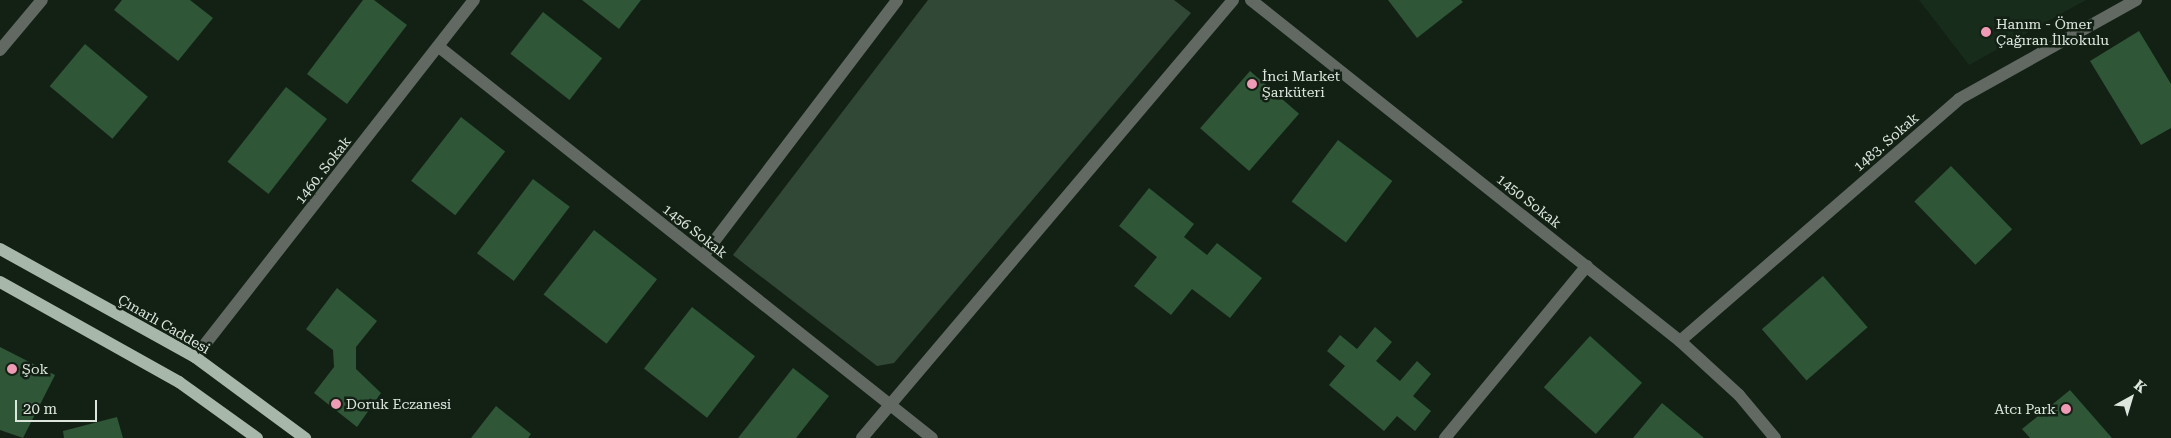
<!DOCTYPE html>
<meta charset="utf-8">
<style>
body{margin:0}
#map{position:relative;width:2171px;height:438px;overflow:hidden;background:#132115;font-family:"Roboto Serif",serif}
div>[style]{position:absolute}
[style*='--x']{left:calc(var(--x)*1px);top:calc(var(--y)*1px);width:calc(var(--w)*1px);rotate:calc(var(--a)*1deg)}
.built>*{inset:0;background:#172c1b}
.green>*{inset:0;background:#324836}
.building>*{inset:0;background:#2f5637;transform-origin:0 0}
.minor>*{height:12px;margin:-6px;padding:0 6px;transform-origin:6px;border-radius:6px;background:#626963}
.major>*{height:12px;margin:-6px;padding:0 6px;transform-origin:6px;border-radius:6px;background:#a7b7a9}
.dots>*{width:14px;height:14px;translate:-50% -50%;box-sizing:border-box;border:2px solid #132115;border-radius:50%}
span{translate:-50% -50%;white-space:nowrap;text-align:center;line-height:1.15;-webkit-text-stroke:5px #132115;paint-order:stroke}
.poi-label{font-size:14px;color:#dce6dd}
.left{translate:0 -50%;text-align:left}
.right{translate:-100% -50%;text-align:right}
.street-label{font-size:14px;color:#dce6dd}
.north{position:absolute;left:2106px;top:373px;width:50px;height:50px;-webkit-text-stroke:4px #132115;paint-order:stroke;rotate:39deg;font-size:14px;font-weight:700;line-height:20px;text-align:center;color:#dce6dd}
.north::after{content:'';display:block;margin:auto;width:18px;height:22px;background:#dce6dd;clip-path:polygon(50% 0,100% 100%,50% 72%,0 100%)}
.scale{position:absolute;left:15px;top:400px;width:82px;height:22px;box-sizing:border-box;border:2px solid #dce6dd;border-top:0;padding-left:6px;font-size:15px;line-height:18px;white-space:nowrap;color:#dce6dd;-webkit-text-stroke:4px #132115;paint-order:stroke}
</style>
<div id="map">
<div class="built">
<div style="clip-path:polygon(1919px 0,2086px 0,1969px 65px)"></div>
</div>
<div class="green">
<div style="clip-path:polygon(928px 0,1174px 0,1191px 13px,894px 363px,877px 366px,733px 255px)"></div>
</div>
<div class="building">
<div style="clip-path:polygon(122px 0,190px 0,213px 18px,178px 61px,114px 10px)"></div>
<div style="clip-path:polygon(363px 0,374px 0,407px 25px,347px 104px,307px 74px)"></div>
<div style="clip-path:polygon(582px 0,641px 0,619px 29px)"></div>
<div style="clip-path:polygon(1388px 0,1461px 0,1463px 2px,1417px 38px)"></div>
<div style="left:543px;top:12px;width:75px;height:53px;rotate:38deg"></div>
<div style="clip-path:polygon(2139px 31px,2171px 84px,2171px 128px,2141px 145px,2090px 61px)"></div>
<div style="left:85px;top:44px;width:82px;height:55px;rotate:40deg"></div>
<div style="left:1250px;top:71px;width:65px;height:76px;rotate:41deg"></div>
<div style="left:286px;top:87px;width:52px;height:95px;rotate:38deg"></div>
<div style="left:461px;top:117px;width:56px;height:81px;rotate:38deg"></div>
<div style="left:1338px;top:140px;width:68px;height:77px;rotate:37deg"></div>
<div style="left:1951px;top:166px;width:88px;height:51px;rotate:46deg"></div>
<div style="left:533px;top:179px;width:46px;height:93px;rotate:37deg"></div>
<div style="clip-path:polygon(1149px 188px,1194px 224px,1184px 237px,1207px 255px,1217px 243px,1262px 278px,1230px 318px,1192px 289px,1171px 315px,1134px 286px,1157px 257px,1119px 226px)"></div>
<div style="left:594px;top:230px;width:80px;height:82px;rotate:38deg"></div>
<div style="left:1823px;top:276px;width:68px;height:81px;rotate:49deg"></div>
<div style="clip-path:polygon(337px 288px,377px 321px,356px 347px,356px 369px,381px 393px,357px 427px,314px 393px,334px 367px,333px 350px,306px 329px)"></div>
<div style="left:692px;top:307px;width:80px;height:78px;rotate:38deg"></div>
<div style="clip-path:polygon(1375px 327px,1392px 342px,1376px 361px,1400px 381px,1417px 361px,1431px 374px,1413px 396px,1431px 411px,1415px 431px,1397px 416px,1384px 431px,1329px 385px,1345px 366px,1327px 351px,1340px 335px,1357px 349px)"></div>
<div style="left:1590px;top:336px;width:70px;height:69px;rotate:42deg"></div>
<div style="clip-path:polygon(0 347px,55px 375px,23px 438px,0 430px)"></div>
<div style="clip-path:polygon(793px 368px,829px 396px,796px 438px,738px 438px)"></div>
<div style="clip-path:polygon(2070px 390px,2112px 438px,2030px 438px,2022px 429px)"></div>
<div style="clip-path:polygon(1662px 403px,1704px 438px,1633px 438px)"></div>
<div style="clip-path:polygon(496px 406px,531px 434px,528px 438px,471px 438px)"></div>
<div style="clip-path:polygon(117px 417px,123px 438px,64px 438px,63px 431px)"></div>
</div>
<div class="minor">
<div style="--x:1251;--y:0;--w:548;--a:38.48"></div>
<div style="--x:1680;--y:341;--w:80;--a:42.5"></div>
<div style="--x:1739;--y:395;--w:56;--a:50.1"></div>
<div style="--x:439;--y:47;--w:629;--a:38.42"></div>
<div style="--x:0;--y:50;--w:65;--a:-50"></div>
<div style="--x:703;--y:256;--w:321;--a:-52.8"></div>
<div style="--x:1680;--y:341;--w:369;--a:-40.9"></div>
<div style="--x:1959;--y:99;--w:203;--a:-29.2"></div>
<div style="--x:195;--y:357;--w:453;--a:-52"></div>
<div style="--x:862;--y:438;--w:574;--a:-49.73"></div>
<div style="--x:1445;--y:438;--w:223;--a:-50.5"></div>
</div>
<div class="major">
<div style="--x:0;--y:249;--w:223;--a:29"></div>
<div style="--x:195;--y:357;--w:137;--a:36.4"></div>
<div style="--x:0;--y:282;--w:205;--a:29.2"></div>
<div style="--x:179;--y:382;--w:96;--a:35.7"></div>
</div>
<div class="dots">
<div style="left:1986px;top:32px;background:#f09ab5"></div>
<div style="left:1252px;top:84px;background:#f09ab5"></div>
<div style="left:12px;top:369px;background:#f09ab5"></div>
<div style="left:336px;top:404px;background:#f09ab5"></div>
<div style="left:2066px;top:409px;background:#f09ab5"></div>
</div>
<div class="poi-label">
<span class="left" style="left:1996px;top:32px">Hanım - Ömer<br>Çağıran İlkokulu</span>
<span class="left" style="left:1262px;top:84px">İnci Market<br>Şarküteri</span>
<span class="left" style="left:22px;top:369px">Şok</span>
<span class="left" style="left:346px;top:404px">Doruk Eczanesi</span>
<span class="right" style="left:2056px;top:409px">Atcı Park</span>
</div>
<div class="street-label">
<span style="left:1886px;top:142px;rotate:-41deg">1483. Sokak</span>
<span style="left:323px;top:170px;rotate:-52deg">1460. Sokak</span>
<span style="left:1529px;top:201px;rotate:38deg">1450 Sokak</span>
<span style="left:695px;top:231px;rotate:38deg">1456 Sokak</span>
<span style="left:164px;top:324px;rotate:30deg">Çınarlı Caddesi</span>
</div>
<div class="north">K</div>
<div class="scale">20 m</div>
</div>
